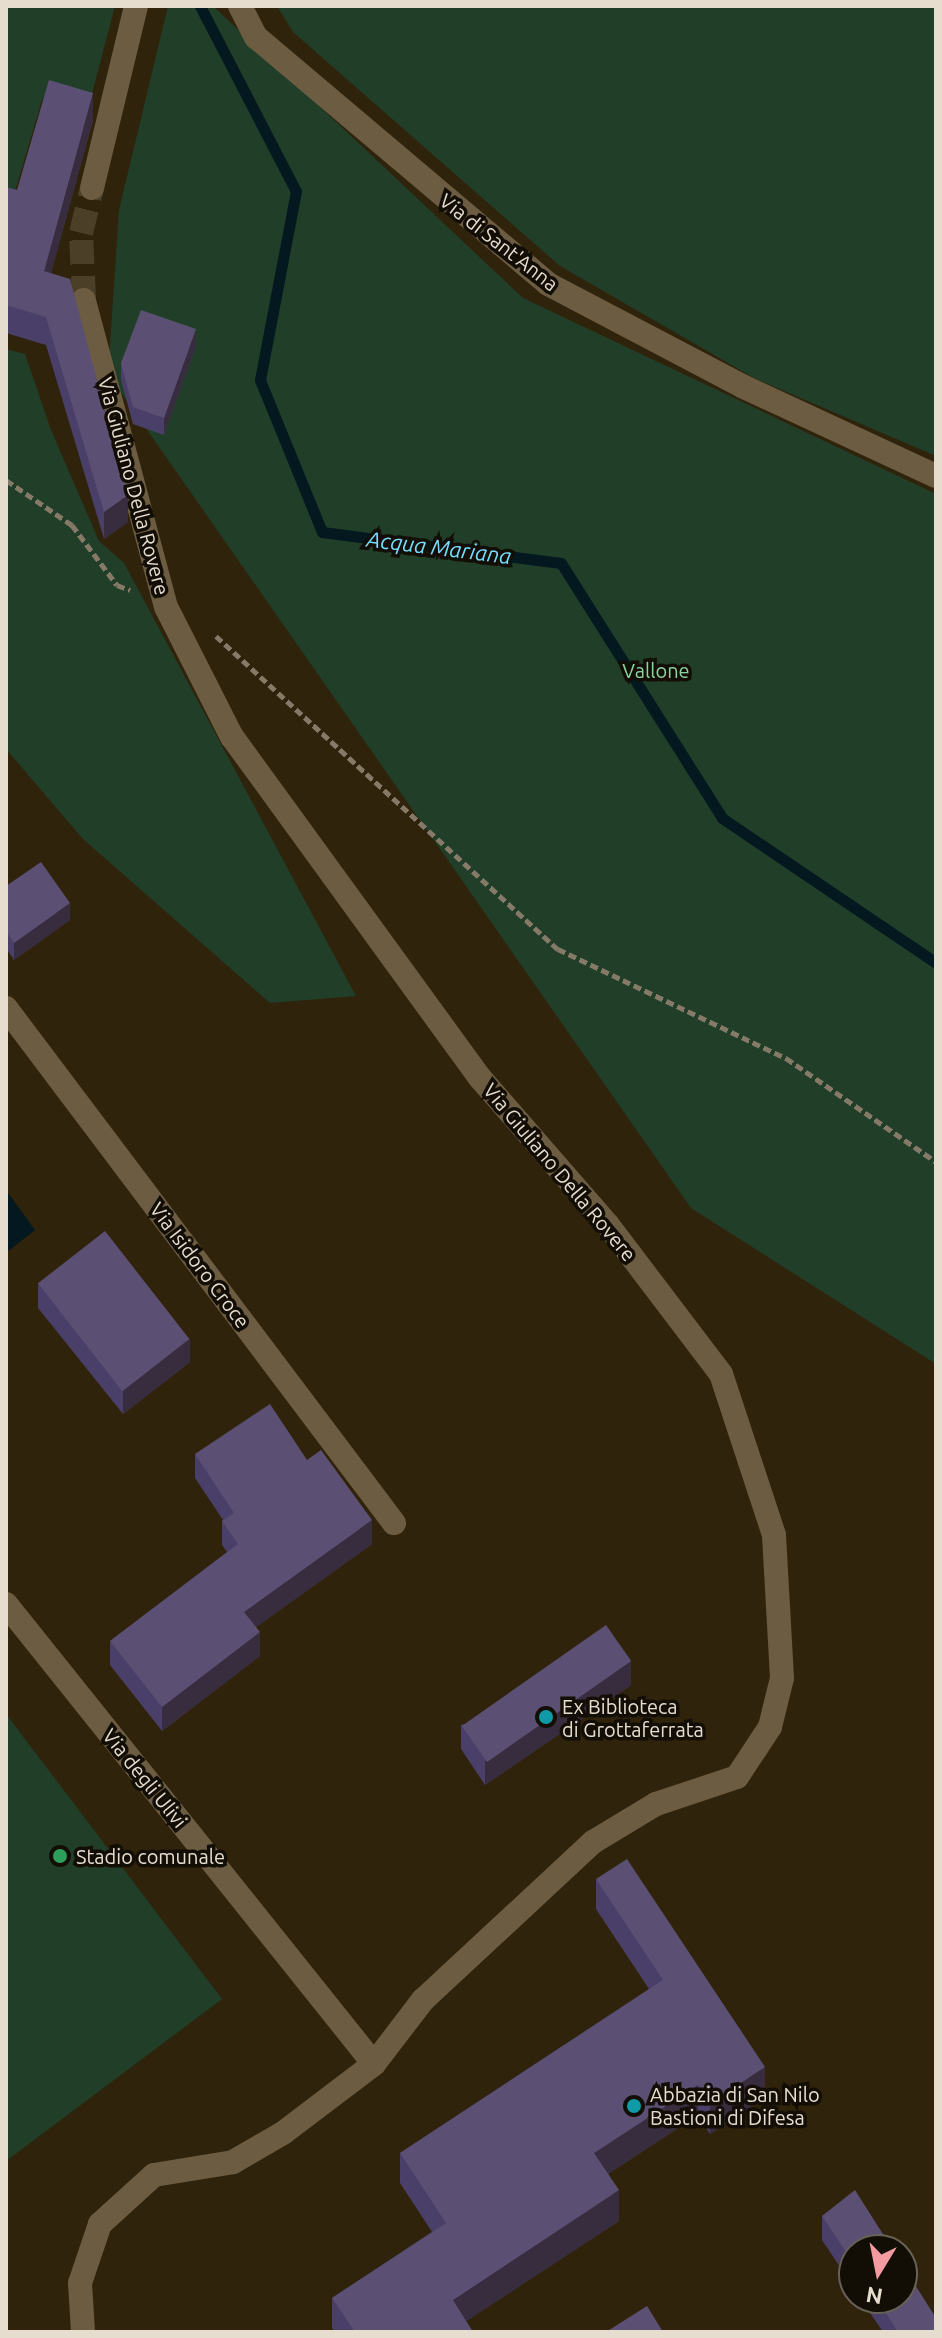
<!DOCTYPE html>
<style>
body{margin:0}
#map{position:relative;width:942px;height:2338px;overflow:hidden;background:#30230b;font-family:Ubuntu,sans-serif}
div>[style]{position:absolute}
[style*='--x']{left:calc(var(--x)*1px);top:calc(var(--y)*1px);width:calc(var(--w)*1px);rotate:calc(var(--a)*1deg)}
.green>*{inset:0;background:#213e29}
.water>*{inset:0;background:#03191f}
.stream>*{height:11px;margin:-5.5px;padding:0 5.5px;transform-origin:5.5px;border-radius:5.5px;background:#03191f}
.street-tunnel>*{height:24px;margin-top:-12px;transform-origin:0;background:repeating-linear-gradient(90deg,#4b3f28 0 24px,transparent 0 36px)}
.path>*{height:5px;margin-top:-2.5px;transform-origin:0;background:repeating-linear-gradient(90deg,#857a67 0 8px,transparent 0 12px)}
.street>*{height:24px;margin:-12px;padding:0 12px;transform-origin:12px;border-radius:12px;background:#6b5c42}
.wall>*{inset:0;background:#4a3f68}
.shaded-wall>*{inset:0;background:#382d3e}
.building>*{inset:0;background:#5b5073;transform-origin:0 0}
.dots>*{width:22px;height:22px;translate:-50% -50%;box-sizing:border-box;border:4px solid #130e05;border-radius:50%}
span{translate:-50% -50%;white-space:nowrap;text-align:center;line-height:1.15;-webkit-text-stroke:7px #130e05;paint-order:stroke}
.street-label{font-size:20px;color:#e6ddcf}
.park-label{font-size:20px;color:#8ad59f}
.poi-label{font-size:20px;color:#e6ddcf}
.left{translate:0 -50%;text-align:left}
.water-label{font-size:22px;color:#75deff;font-style:italic}
.frame{position:absolute;inset:0;border:8px solid #e6ddcf;pointer-events:none}
.north{position:absolute;left:838px;top:2234px;width:80px;height:80px;box-sizing:border-box;background:#130e05;border:2px solid #676156;border-radius:50%;rotate:190deg;font-size:22px;font-weight:700;line-height:32px;text-align:center;color:#e6ddcf}
.north::after{content:'';display:block;margin:auto;width:28px;height:36px;background:#f49aa1;clip-path:polygon(50% 0,100% 100%,50% 72%,0 100%)}
</style>
<div id="map">
<div class="green">
<div style="clip-path:polygon(6px 6px,115px 6px,90px 101px,42px 100px,13px 198px,6px 198px)"></div>
<div style="clip-path:polygon(168px 6px,213px 6px,523px 298px,936px 494px,936px 1364px,691px 1208px,108px 374px,119px 210px)"></div>
<div style="clip-path:polygon(277px 6px,936px 6px,936px 456px,754px 378px,560px 266px,293px 32px)"></div>
<div style="clip-path:polygon(6px 349px,25px 354px,51px 430px,99px 541px,124px 563px,356px 996px,270px 1003px,83px 839px,6px 749px)"></div>
<div style="clip-path:polygon(6px 1714px,222px 1999px,6px 2161px)"></div>
</div>
<div class="water">
<div style="clip-path:polygon(6px 1190px,35px 1230px,6px 1253px)"></div>
</div>
<div class="stream">
<div style="--x:200;--y:6;--w:208;--a:62.6"></div>
<div style="--x:296;--y:191;--w:192;--a:100.8"></div>
<div style="--x:260;--y:380;--w:164;--a:67.8"></div>
<div style="--x:322;--y:532;--w:241;--a:7.4"></div>
<div style="--x:561;--y:563;--w:302;--a:57.7"></div>
<div style="--x:722;--y:818;--w:258;--a:34.1"></div>
</div>
<div class="street-tunnel">
<div style="--x:84;--y:300;--w:67;--a:-92.6"></div>
<div style="--x:81;--y:233;--w:46;--a:-76.3"></div>
</div>
<div class="path">
<div style="--x:6;--y:480;--w:80;--a:34.3"></div>
<div style="--x:72;--y:525;--w:75;--a:53.1"></div>
<div style="--x:117;--y:585;--w:14;--a:21"></div>
<div style="--x:216;--y:636;--w:464;--a:42.5"></div>
<div style="--x:558;--y:949;--w:253;--a:25.6"></div>
<div style="--x:786;--y:1058;--w:183;--a:34.7"></div>
</div>
<div class="street">
<div style="--x:240;--y:6;--w:35;--a:63"></div>
<div style="--x:256;--y:37;--w:382;--a:40.2"></div>
<div style="--x:548;--y:284;--w:219;--a:27.7"></div>
<div style="--x:742;--y:386;--w:214;--a:24.9"></div>
<div style="--x:92;--y:188;--w:187;--a:-76.4"></div>
<div style="--x:6;--y:1008;--w:645;--a:53.01"></div>
<div style="--x:6;--y:1604;--w:589;--a:51.34"></div>
<div style="--x:83;--y:2332;--w:49;--a:-93.5"></div>
<div style="--x:80;--y:2283;--w:62;--a:-71.3"></div>
<div style="--x:100;--y:2224;--w:73;--a:-42.2"></div>
<div style="--x:154;--y:2175;--w:80;--a:-9.3"></div>
<div style="--x:233;--y:2162;--w:58;--a:-30.1"></div>
<div style="--x:283;--y:2133;--w:114;--a:-37.2"></div>
<div style="--x:374;--y:2064;--w:81;--a:-52.6"></div>
<div style="--x:423;--y:2000;--w:232;--a:-42.9"></div>
<div style="--x:593;--y:1842;--w:74;--a:-31.1"></div>
<div style="--x:656;--y:1804;--w:85;--a:-18.4"></div>
<div style="--x:737;--y:1777;--w:60;--a:-56.6"></div>
<div style="--x:770;--y:1727;--w:50;--a:-76.2"></div>
<div style="--x:782;--y:1678;--w:143;--a:-93.2"></div>
<div style="--x:774;--y:1535;--w:169;--a:-108.2"></div>
<div style="--x:721;--y:1374;--w:187;--a:-127.2"></div>
<div style="--x:608;--y:1225;--w:195;--a:-131"></div>
<div style="--x:480;--y:1078;--w:422;--a:-126"></div>
<div style="--x:232;--y:737;--w:146;--a:-116.9"></div>
<div style="--x:166;--y:607;--w:318;--a:-105"></div>
</div>
<div class="wall">
<div style="clip-path:polygon(93px 120px,51px 273px,128px 522px,104px 539px,46px 345px,6px 333px,6px 187px,17px 190px)"></div>
<div style="clip-path:polygon(196px 346px,164px 435px,133px 424px,121px 380px,121px 363px)"></div>
<div style="clip-path:polygon(6px 886px,70px 920px,14px 960px,6px 948px)"></div>
<div style="clip-path:polygon(38px 1284px,190px 1362px,123px 1414px,38px 1308px)"></div>
<div style="clip-path:polygon(195px 1454px,307px 1460px,372px 1544px,256px 1627px,260px 1656px,162px 1731px,110px 1665px,110px 1641px,227px 1552px,222px 1545px,222px 1521px,223px 1520px,195px 1478px)"></div>
<div style="clip-path:polygon(631px 1685px,485px 1785px,461px 1749px,461px 1725px)"></div>
<div style="clip-path:polygon(596px 1879px,765px 2097px,710px 2134px,698px 2115px,608px 2174px,619px 2221px,466px 2321px,473px 2332px,335px 2332px,332px 2328px,332px 2298px,432px 2232px,400px 2183px,400px 2153px,649px 1989px,596px 1909px)"></div>
<div style="clip-path:polygon(822px 2216px,854px 2250px,854px 2288px,822px 2240px)"></div>
<div style="clip-path:polygon(860px 2298px,902px 2298px,936px 2332px,883px 2332px)"></div>
</div>
<div class="shaded-wall">
<div style="clip-path:polygon(93px 93px,93px 120px,44px 299px,44px 271px)"></div>
<div style="clip-path:polygon(196px 329px,196px 346px,164px 435px,164px 418px)"></div>
<div style="clip-path:polygon(128px 495px,128px 522px,104px 539px,104px 512px)"></div>
<div style="clip-path:polygon(70px 903px,70px 920px,14px 960px,14px 943px)"></div>
<div style="clip-path:polygon(190px 1338px,190px 1362px,123px 1414px,123px 1390px)"></div>
<div style="clip-path:polygon(372px 1520px,372px 1544px,244px 1636px,244px 1612px)"></div>
<div style="clip-path:polygon(260px 1632px,260px 1656px,162px 1731px,162px 1707px)"></div>
<div style="clip-path:polygon(631px 1661px,631px 1685px,485px 1785px,485px 1761px)"></div>
<div style="clip-path:polygon(765px 2067px,765px 2097px,710px 2134px,710px 2103px)"></div>
<div style="clip-path:polygon(698px 2085px,698px 2115px,594px 2183px,594px 2153px)"></div>
<div style="clip-path:polygon(619px 2190px,619px 2221px,453px 2330px,453px 2300px)"></div>
</div>
<div class="building">
<div style="clip-path:polygon(49px 80px,93px 93px,44px 271px,70px 279px,128px 495px,104px 512px,46px 317px,6px 305px,6px 187px,17px 190px)"></div>
<div style="clip-path:polygon(141px 310px,196px 329px,164px 418px,133px 407px,121px 363px)"></div>
<div style="clip-path:polygon(41px 862px,70px 903px,14px 943px,6px 931px,6px 886px)"></div>
<div style="left:105px;top:1231px;width:137px;height:85px;rotate:52deg"></div>
<div style="clip-path:polygon(270px 1404px,307px 1460px,321px 1450px,372px 1520px,244px 1612px,260px 1632px,162px 1707px,110px 1641px,238px 1544px,222px 1521px,234px 1513px,195px 1454px)"></div>
<div style="left:606px;top:1625px;width:44px;height:176px;rotate:55deg"></div>
<div style="clip-path:polygon(627px 1859px,765px 2067px,710px 2103px,698px 2085px,594px 2153px,619px 2190px,453px 2300px,473px 2332px,355px 2332px,332px 2298px,446px 2223px,400px 2153px,663px 1980px,596px 1879px)"></div>
<div style="clip-path:polygon(855px 2190px,893px 2250px,854px 2250px,854px 2264px,822px 2216px)"></div>
<div style="clip-path:polygon(902px 2264px,936px 2318px,936px 2332px,898px 2332px,876px 2298px,902px 2298px)"></div>
<div style="clip-path:polygon(647px 2306px,663px 2332px,606px 2332px)"></div>
</div>
<div class="dots">
<div style="left:546px;top:1717px;background:#0f9aa8"></div>
<div style="left:60px;top:1856px;background:#2e9e5b"></div>
<div style="left:634px;top:2106px;background:#0f9aa8"></div>
</div>
<div class="street-label">
<span style="left:499px;top:242px;rotate:38deg">Via di Sant'Anna</span>
<span style="left:134px;top:486px;rotate:75deg">Via Giuliano Della Rovere</span>
<span style="left:560px;top:1172px;rotate:50deg">Via Giuliano Della Rovere</span>
<span style="left:200px;top:1265px;rotate:53deg">Via Isidoro Croce</span>
<span style="left:145px;top:1778px;rotate:51deg">Via degli Ulivi</span>
</div>
<div class="park-label">
<span style="left:656px;top:670px">Vallone</span>
</div>
<div class="poi-label">
<span class="left" style="left:562px;top:1718px">Ex Biblioteca<br>di Grottaferrata</span>
<span class="left" style="left:76px;top:1856px">Stadio comunale</span>
<span class="left" style="left:650px;top:2106px">Abbazia di San Nilo<br>Bastioni di Difesa</span>
</div>
<div class="water-label">
<span style="left:439px;top:547px;rotate:7deg">Acqua Mariana</span>
</div>
<div class="frame"></div>
<div class="north">N</div>
</div>
